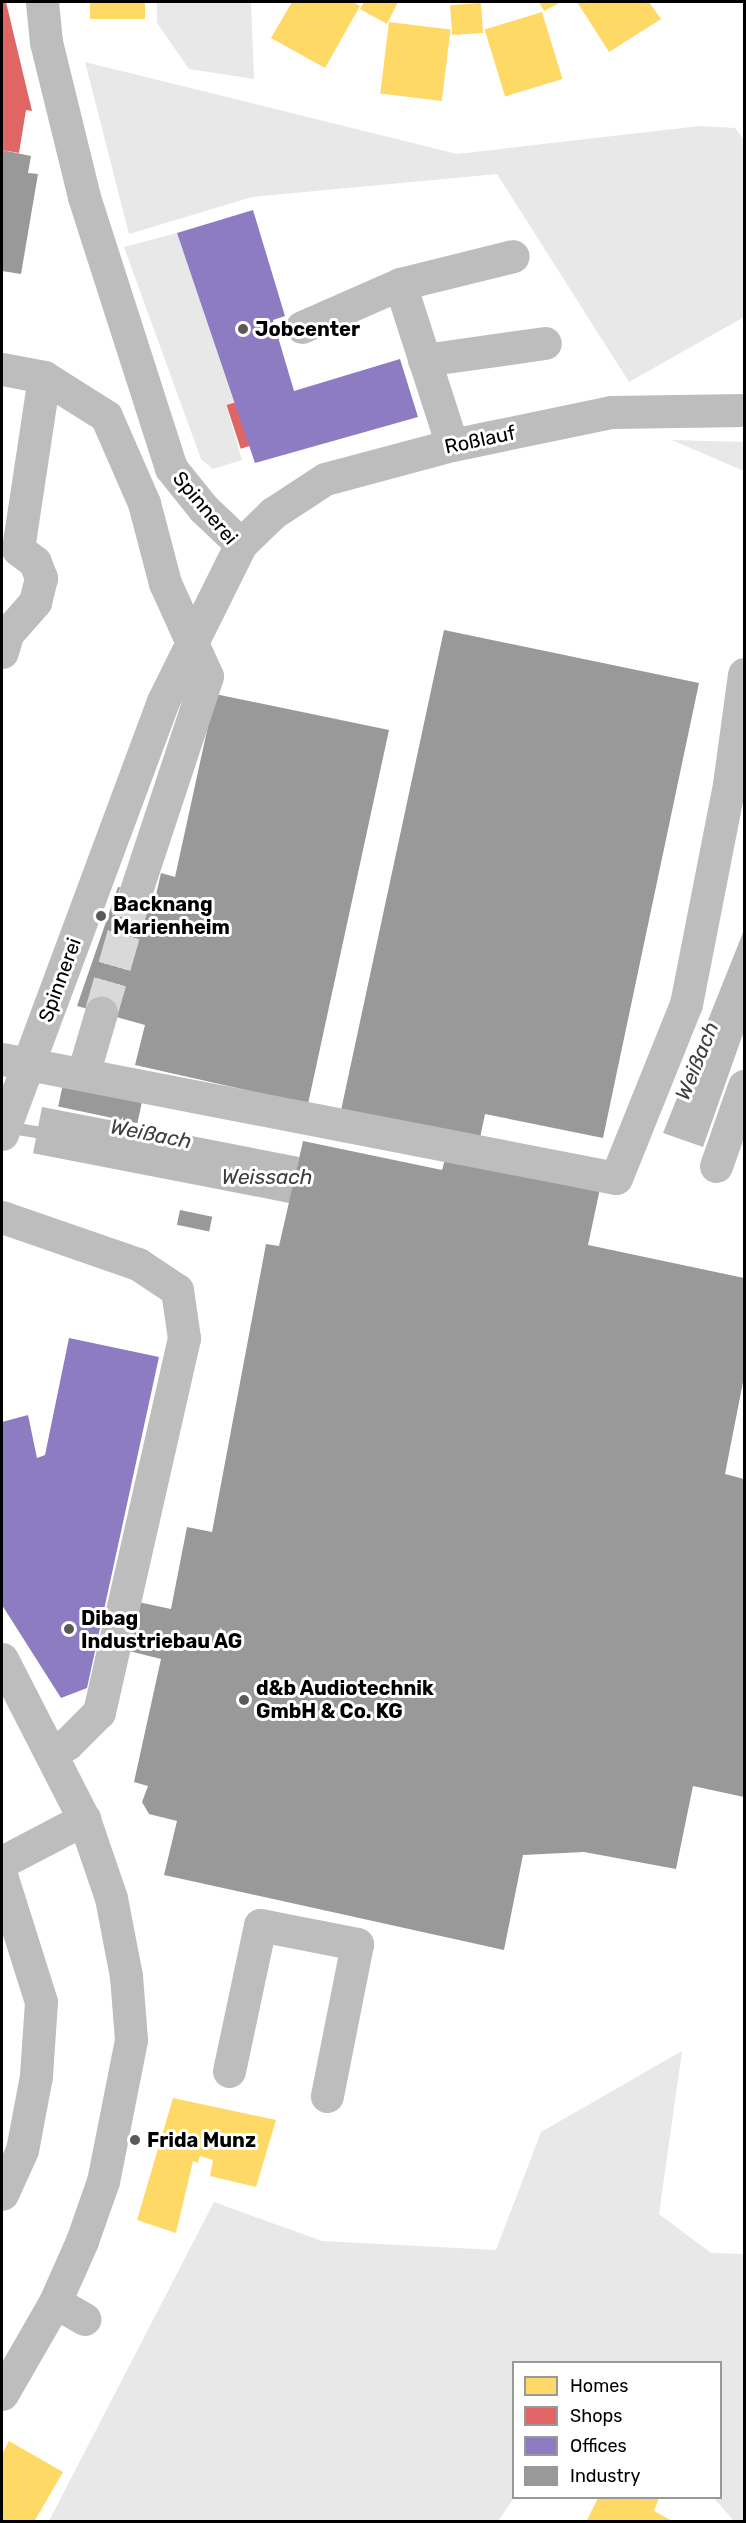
<!DOCTYPE html>
<meta charset="utf-8">
<style>
body{margin:0}
#map{position:relative;width:746px;height:2523px;overflow:hidden;background:#fff;font-family:Rubik,sans-serif}
div>[style]{position:absolute}
[style*='--x']{left:calc(var(--x)*1px);top:calc(var(--y)*1px);width:calc(var(--w)*1px);rotate:calc(var(--a)*1deg)}
.green>*{inset:0;background:#e8e8e8}
.water>*{inset:0;background:#bababa;transform-origin:0 0}
.pier>*{inset:0;background:#fff}
.homes>*{inset:0;background:#ffd966;transform-origin:0 0}
.shops>*{inset:0;background:#e06666;transform-origin:0 0}
.offices>*{inset:0;background:#8e7cc3}
.industry>*{inset:0;background:#999;transform-origin:0 0}
.stream>*{height:12px;margin:-6px;padding:0 6px;transform-origin:6px;border-radius:6px;background:#bababa}
.minor-tunnel>*{height:33px;margin-top:-16.5px;transform-origin:0;background:repeating-linear-gradient(90deg,#d9d9d9 0 33px,transparent 0 49px)}
.minor>*{height:33px;margin:-16.5px;padding:0 16.5px;transform-origin:16.5px;border-radius:16.5px;background:#bdbdbd}
.dots>*{width:16px;height:16px;translate:-50% -50%;box-sizing:border-box;border:3px solid #fff;border-radius:50%}
span{translate:-50% -50%;white-space:nowrap;text-align:center;line-height:1.15;-webkit-text-stroke:6px #fff;paint-order:stroke}
.poi-label{font-size:20px;color:#000;font-weight:700}
.left{translate:0 -50%;text-align:left}
.street-label{font-size:20px;color:#000}
.water-label{font-size:21px;color:#3e3e3e;font-style:italic}
.frame{position:absolute;inset:0;border:3px solid #000;pointer-events:none}
.legend{position:absolute;left:512px;top:2361px;width:210px;height:138px;box-sizing:border-box;background:#fff;border:2px solid #999;margin:0;padding:8px 10px;list-style:none;font-size:18px;color:#000}
.legend li{display:flex;align-items:center;gap:12px;height:30px}
.legend b{width:30px;border:2px solid #999}
</style>
<div id="map">
<div class="green">
<div style="clip-path:polygon(157px 2px,251px 2px,254px 79px,189px 69px,157px 23px)"></div>
<div style="clip-path:polygon(85px 62px,457px 154px,700px 126px,735px 128px,744px 140px,744px 317px,629px 382px,497px 174px,252px 197px,129px 234px)"></div>
<div style="clip-path:polygon(177px 233px,236px 401px,226px 405px,242px 460px,213px 469px,201px 459px,124px 247px)"></div>
<div style="clip-path:polygon(672px 440px,744px 442px,744px 471px)"></div>
<div style="clip-path:polygon(682px 2051px,659px 2214px,711px 2253px,744px 2254px,744px 2521px,734px 2521px,714px 2498px,720px 2498px,720px 2362px,514px 2362px,514px 2498px,498px 2521px,49px 2521px,214px 2202px,322px 2241px,496px 2250px,541px 2132px)"></div>
</div>
<div class="water">
<div style="clip-path:polygon(744px 930px,744px 1031px,703px 1147px,663px 1133px)"></div>
<div style="left:42px;top:1107px;width:262px;height:47px;rotate:11deg"></div>
</div>
<div class="pier">
<div style="clip-path:polygon(39px 1106px,42px 1107px,22px 1150px)"></div>
</div>
<div class="homes">
<div style="left:90px;top:2px;width:55px;height:17px"></div>
<div style="clip-path:polygon(292px 2px,352px 2px,360px 6px,325px 68px,271px 38px)"></div>
<div style="clip-path:polygon(364px 2px,398px 2px,387px 24px,360px 9px)"></div>
<div style="clip-path:polygon(539px 2px,561px 2px,544px 11px)"></div>
<div style="clip-path:polygon(577px 2px,649px 2px,661px 19px,609px 52px)"></div>
<div style="left:481px;top:3px;width:30px;height:31px;rotate:86deg"></div>
<div style="left:542px;top:12px;width:70px;height:60px;rotate:73deg"></div>
<div style="left:389px;top:22px;width:62px;height:72px;rotate:7deg"></div>
<div style="clip-path:polygon(173px 2098px,276px 2120px,256px 2187px,210px 2176px,213px 2160px,200px 2156px,198px 2163px,193px 2161px,176px 2233px,137px 2220px)"></div>
<div style="clip-path:polygon(9px 2441px,63px 2472px,34px 2522px,2px 2522px,2px 2454px)"></div>
<div style="clip-path:polygon(598px 2498px,659px 2498px,654px 2511px,674px 2522px,586px 2522px)"></div>
</div>
<div class="shops">
<div style="clip-path:polygon(2px 2px,6px 2px,32px 111px,26px 110px,19px 153px,2px 150px)"></div>
<div style="left:236px;top:402px;width:46px;height:10px;rotate:72deg"></div>
</div>
<div class="offices">
<div style="clip-path:polygon(253px 210px,285px 316px,273px 320px,294px 391px,400px 359px,418px 417px,255px 463px,177px 233px)"></div>
<div style="clip-path:polygon(69px 1338px,159px 1357px,87px 1688px,61px 1698px,2px 1605px,2px 1422px,28px 1415px,37px 1458px,45px 1455px)"></div>
</div>
<div class="industry">
<div style="clip-path:polygon(2px 150px,31px 156px,28px 173px,38px 174px,21px 274px,2px 271px)"></div>
<div style="clip-path:polygon(444px 630px,699px 683px,603px 1138px,485px 1114px,479px 1143px,340px 1115px)"></div>
<div style="clip-path:polygon(215px 694px,389px 730px,308px 1104px,135px 1065px,145px 1025px,77px 1006px,118px 887px,156px 895px,161px 873px,175px 877px)"></div>
<div style="left:64px;top:1079px;width:81px;height:28px;rotate:12deg"></div>
<div style="clip-path:polygon(303px 1141px,442px 1170px,446px 1156px,601px 1184px,588px 1245px,744px 1278px,744px 1377px,725px 1474px,744px 1479px,744px 1797px,693px 1786px,676px 1869px,584px 1852px,523px 1855px,504px 1950px,164px 1875px,177px 1821px,149px 1814px,142px 1802px,148px 1786px,134px 1782px,161px 1659px,129px 1651px,138px 1602px,171px 1609px,187px 1527px,212px 1532px,266px 1244px,279px 1246px)"></div>
<div style="left:180px;top:1210px;width:33px;height:15px;rotate:12deg"></div>
</div>
<div class="stream">
<div style="--x:6;--y:1127;--w:43;--a:9.5"></div>
</div>
<div class="minor-tunnel">
<div style="--x:101;--y:1013;--w:127;--a:-74"></div>
</div>
<div class="minor">
<div style="--x:42;--y:2;--w:40;--a:84.3"></div>
<div style="--x:46;--y:42;--w:160;--a:76.2"></div>
<div style="--x:84;--y:197;--w:285;--a:72.2"></div>
<div style="--x:171;--y:468;--w:51;--a:51.3"></div>
<div style="--x:203;--y:508;--w:52;--a:43.5"></div>
<div style="--x:400;--y:284;--w:169;--a:72.1"></div>
<div style="--x:302;--y:327;--w:107;--a:-23.7"></div>
<div style="--x:400;--y:284;--w:116;--a:-13.9"></div>
<div style="--x:424;--y:360;--w:122;--a:-8"></div>
<div style="--x:2;--y:369;--w:43;--a:10.8"></div>
<div style="--x:44;--y:377;--w:73;--a:32.2"></div>
<div style="--x:106;--y:416;--w:95;--a:66.4"></div>
<div style="--x:144;--y:503;--w:83;--a:75.3"></div>
<div style="--x:165;--y:583;--w:102;--a:65.7"></div>
<div style="--x:207;--y:676;--w:226;--a:108.3"></div>
<div style="--x:2;--y:652;--w:19;--a:-74"></div>
<div style="--x:7;--y:634;--w:43;--a:-48.8"></div>
<div style="--x:35;--y:602;--w:25;--a:-76"></div>
<div style="--x:41;--y:578;--w:17;--a:-111"></div>
<div style="--x:35;--y:562;--w:21;--a:-143"></div>
<div style="--x:18;--y:549;--w:174;--a:-81.4"></div>
<div style="--x:2;--y:1059;--w:625;--a:10.97"></div>
<div style="--x:616;--y:1178;--w:188;--a:-68.1"></div>
<div style="--x:686;--y:1004;--w:224;--a:-78.9"></div>
<div style="--x:729;--y:784;--w:111;--a:-82.2"></div>
<div style="--x:83;--y:1074;--w:64;--a:-73.6"></div>
<div style="--x:2;--y:1134;--w:462;--a:-69.6"></div>
<div style="--x:163;--y:701;--w:175;--a:-63.6"></div>
<div style="--x:241;--y:544;--w:45;--a:-44.1"></div>
<div style="--x:273;--y:513;--w:62;--a:-33.2"></div>
<div style="--x:325;--y:479;--w:131;--a:-15"></div>
<div style="--x:452;--y:445;--w:163;--a:-11.7"></div>
<div style="--x:612;--y:412;--w:132;--a:-0.9"></div>
<div style="--x:716;--y:1166;--w:85;--a:-70.7"></div>
<div style="--x:2;--y:1217;--w:144;--a:19.1"></div>
<div style="--x:138;--y:1264;--w:47;--a:33.7"></div>
<div style="--x:177;--y:1290;--w:49;--a:81.7"></div>
<div style="--x:184;--y:1338;--w:384;--a:102.8"></div>
<div style="--x:99;--y:1712;--w:45;--a:135"></div>
<div style="--x:67;--y:1744;--w:17;--a:156"></div>
<div style="--x:2;--y:1659;--w:180;--a:62.9"></div>
<div style="--x:84;--y:1819;--w:83;--a:71.1"></div>
<div style="--x:111;--y:1898;--w:79;--a:79.1"></div>
<div style="--x:126;--y:1976;--w:64;--a:85.5"></div>
<div style="--x:131;--y:2040;--w:144;--a:101.2"></div>
<div style="--x:103;--y:2181;--w:64;--a:109.3"></div>
<div style="--x:82;--y:2241;--w:67;--a:113.9"></div>
<div style="--x:55;--y:2302;--w:106;--a:119.9"></div>
<div style="--x:2;--y:1862;--w:93;--a:-27.7"></div>
<div style="--x:2;--y:1878;--w:130;--a:72.5"></div>
<div style="--x:41;--y:2002;--w:74;--a:93.9"></div>
<div style="--x:36;--y:2076;--w:75;--a:100.7"></div>
<div style="--x:22;--y:2150;--w:48;--a:114.4"></div>
<div style="--x:229;--y:2071;--w:149;--a:-78"></div>
<div style="--x:260;--y:1925;--w:99;--a:11.1"></div>
<div style="--x:357;--y:1944;--w:155;--a:101.2"></div>
<div style="--x:55;--y:2302;--w:34;--a:30"></div>
</div>
<div class="dots">
<div style="left:243px;top:329px;background:#595959"></div>
<div style="left:101px;top:916px;background:#595959"></div>
<div style="left:69px;top:1629px;background:#595959"></div>
<div style="left:244px;top:1700px;background:#595959"></div>
<div style="left:135px;top:2140px;background:#595959"></div>
</div>
<div class="poi-label">
<span class="left" style="left:255px;top:329px">Jobcenter</span>
<span class="left" style="left:113px;top:916px">Backnang<br>Marienheim</span>
<span class="left" style="left:81px;top:1630px">Dibag<br>Industriebau AG</span>
<span class="left" style="left:256px;top:1700px">d&amp;b Audiotechnik<br>GmbH &amp; Co. KG</span>
<span class="left" style="left:147px;top:2140px">Frida Munz</span>
</div>
<div class="street-label">
<span style="left:480px;top:440px;rotate:-12deg">Roßlauf</span>
<span style="left:205px;top:508px;rotate:50deg">Spinnerei</span>
<span style="left:60px;top:980px;rotate:-70deg">Spinnerei</span>
</div>
<div class="water-label">
<span style="left:697px;top:1061px;rotate:-68deg">Weißach</span>
<span style="left:151px;top:1134px;rotate:11deg">Weißach</span>
<span style="left:267px;top:1177px">Weissach</span>
</div>
<div class="frame"></div>
<ul class="legend">
<li><b style="height:16px;background:#ffd966"></b>Homes</li>
<li><b style="height:16px;background:#e06666"></b>Shops</li>
<li><b style="height:16px;background:#8e7cc3"></b>Offices</li>
<li><b style="height:16px;background:#999"></b>Industry</li>
</ul>
</div>
